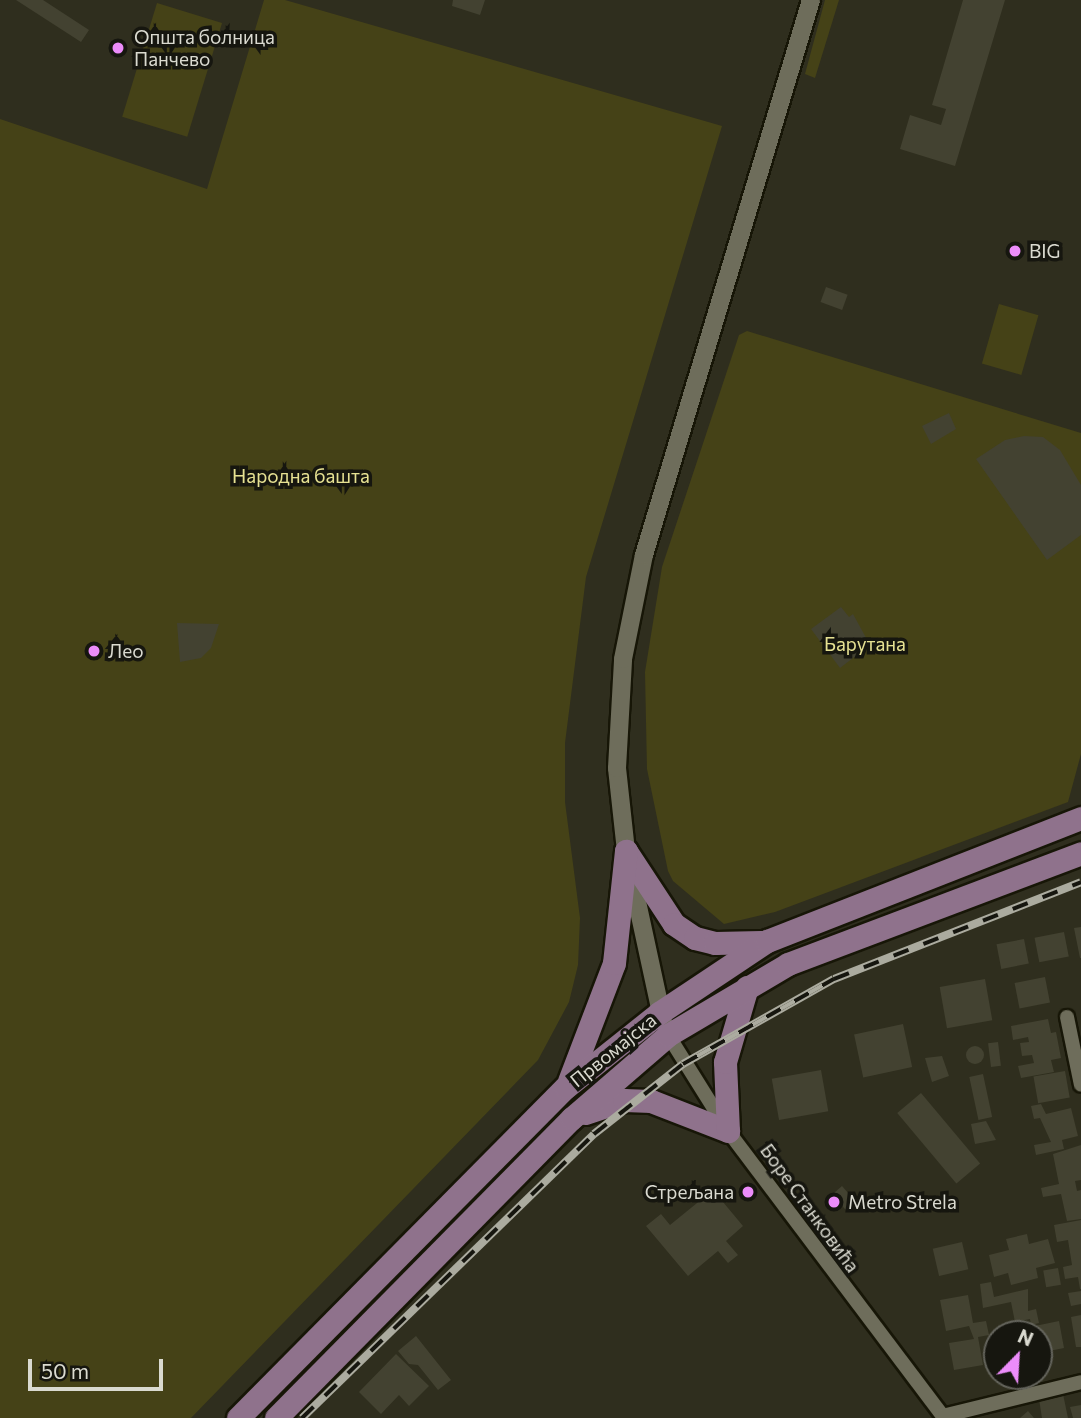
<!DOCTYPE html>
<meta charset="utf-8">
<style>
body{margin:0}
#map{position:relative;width:1081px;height:1418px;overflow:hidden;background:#2f2e1e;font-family:Commissioner,sans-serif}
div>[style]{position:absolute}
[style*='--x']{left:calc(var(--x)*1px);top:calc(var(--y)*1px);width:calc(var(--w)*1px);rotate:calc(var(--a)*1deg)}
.green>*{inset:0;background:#454217;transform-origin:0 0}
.building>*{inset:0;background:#434231;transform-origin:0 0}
.round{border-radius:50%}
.roads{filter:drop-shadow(2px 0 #171607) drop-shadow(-2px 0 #171607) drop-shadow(0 2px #171607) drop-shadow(0 -2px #171607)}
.minor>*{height:14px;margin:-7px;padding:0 7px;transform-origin:7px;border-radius:7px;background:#6e6d5b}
.tertiary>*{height:18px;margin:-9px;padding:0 9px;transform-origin:9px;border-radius:9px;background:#6e6d5b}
.primary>*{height:23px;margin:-11.5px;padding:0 11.5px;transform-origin:11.5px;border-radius:11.5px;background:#8f728c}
.rail>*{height:8px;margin-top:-4px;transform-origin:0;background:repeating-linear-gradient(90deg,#16160f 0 16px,#abab9f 0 32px);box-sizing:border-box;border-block:2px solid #abab9f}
.dots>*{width:19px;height:19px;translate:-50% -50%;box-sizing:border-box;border:4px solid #16160f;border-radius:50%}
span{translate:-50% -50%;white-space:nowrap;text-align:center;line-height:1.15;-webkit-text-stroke:7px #16160f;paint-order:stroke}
.poi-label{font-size:19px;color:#dadad0}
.left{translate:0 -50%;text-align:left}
.right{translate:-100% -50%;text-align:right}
.park-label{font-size:19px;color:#e6e192}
.street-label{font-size:19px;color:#dadad0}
.north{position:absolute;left:983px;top:1320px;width:70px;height:70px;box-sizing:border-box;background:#16160f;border:2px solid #64645c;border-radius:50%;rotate:24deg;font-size:19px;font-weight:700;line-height:28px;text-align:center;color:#dadad0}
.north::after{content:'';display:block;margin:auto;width:24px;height:32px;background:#ec8cfa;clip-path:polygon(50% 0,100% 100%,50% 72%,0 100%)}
.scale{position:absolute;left:28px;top:1359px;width:135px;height:32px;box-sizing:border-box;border:4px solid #dadad0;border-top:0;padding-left:9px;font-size:21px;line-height:24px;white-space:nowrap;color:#dadad0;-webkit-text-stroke:5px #16160f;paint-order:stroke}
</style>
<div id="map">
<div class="green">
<div style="clip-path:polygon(264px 0,285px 0,722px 126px,586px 577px,565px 743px,565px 802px,580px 918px,578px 965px,569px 1002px,538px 1060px,191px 1418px,0 1418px,0 119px,207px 189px)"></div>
<div style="clip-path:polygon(825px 0,839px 0,815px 78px,805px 74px)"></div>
<div style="left:157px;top:3px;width:68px;height:119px;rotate:17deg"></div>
<div style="left:999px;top:304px;width:41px;height:62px;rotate:16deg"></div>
<div style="clip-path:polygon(747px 331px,1081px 433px,1081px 754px,1068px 802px,775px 912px,724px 924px,673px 881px,668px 871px,647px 769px,645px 672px,662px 567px,739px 335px)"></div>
</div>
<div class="building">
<div style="clip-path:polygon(16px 0,43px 0,89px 30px,81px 42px)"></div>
<div style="clip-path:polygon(453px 0,485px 0,480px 15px,452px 6px)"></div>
<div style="clip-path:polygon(963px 0,1005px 0,955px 166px,900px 149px,910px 115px,941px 125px,946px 109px,932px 105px)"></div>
<div style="left:826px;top:287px;width:23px;height:16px;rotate:20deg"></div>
<div style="clip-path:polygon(949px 413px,956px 429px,931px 444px,922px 426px)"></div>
<div style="clip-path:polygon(1024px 436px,1043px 437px,1060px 450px,1081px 485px,1081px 535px,1047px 560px,976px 459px,1005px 440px)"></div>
<div style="clip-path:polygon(841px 607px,849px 617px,853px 614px,870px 645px,840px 668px,811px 629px)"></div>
<div style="clip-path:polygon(177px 623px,219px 624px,211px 648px,201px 658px,180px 662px)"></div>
<div style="clip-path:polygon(1081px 927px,1081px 958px,1080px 958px,1074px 928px)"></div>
<div style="left:1064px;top:932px;width:25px;height:30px;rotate:79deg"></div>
<div style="left:1024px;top:939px;width:25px;height:28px;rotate:79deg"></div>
<div style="left:1045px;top:977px;width:26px;height:31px;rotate:79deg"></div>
<div style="left:985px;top:979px;width:42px;height:46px;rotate:80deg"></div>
<div style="clip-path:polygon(1048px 1019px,1051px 1033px,1056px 1032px,1061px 1058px,1051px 1060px,1054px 1072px,1021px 1078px,1018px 1066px,1034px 1063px,1032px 1055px,1022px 1056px,1020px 1043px,1029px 1042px,1028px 1037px,1013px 1040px,1011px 1026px)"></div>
<div style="left:903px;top:1024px;width:44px;height:50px;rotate:78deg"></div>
<div style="left:998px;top:1042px;width:24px;height:10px;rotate:83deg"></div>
<div class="round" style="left:966px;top:1046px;width:18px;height:18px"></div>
<div style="clip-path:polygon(942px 1056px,949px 1076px,932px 1082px,925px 1058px)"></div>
<div style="left:821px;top:1070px;width:42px;height:50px;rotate:80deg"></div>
<div style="left:1065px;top:1071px;width:27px;height:32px;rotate:80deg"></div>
<div style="left:983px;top:1074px;width:44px;height:14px;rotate:78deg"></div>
<div style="left:921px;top:1093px;width:92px;height:31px;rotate:50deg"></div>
<div style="clip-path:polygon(1041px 1104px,1046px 1114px,1071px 1108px,1078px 1136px,1062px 1140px,1064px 1149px,1036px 1155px,1034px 1145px,1051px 1142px,1040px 1118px,1034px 1119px,1031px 1106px)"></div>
<div style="clip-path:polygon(986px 1121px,996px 1140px,975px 1144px,971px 1124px)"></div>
<div style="clip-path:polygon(1081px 1145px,1081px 1180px,1075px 1181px,1077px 1191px,1081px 1190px,1081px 1219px,1067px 1221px,1061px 1194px,1043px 1197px,1041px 1188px,1059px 1184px,1053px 1154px)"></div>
<div style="left:842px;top:1186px;width:20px;height:13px;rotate:49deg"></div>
<div style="clip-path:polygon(713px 1190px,743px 1226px,726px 1241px,738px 1255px,728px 1263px,718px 1251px,688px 1276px,646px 1226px,661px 1214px,670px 1225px)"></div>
<div style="clip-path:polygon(1081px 1220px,1081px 1289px,1080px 1289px,1078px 1277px,1065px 1279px,1063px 1267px,1072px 1265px,1068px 1240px,1057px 1242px,1054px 1225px)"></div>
<div style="clip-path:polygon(1027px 1234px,1029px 1244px,1048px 1239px,1055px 1263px,1036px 1268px,1038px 1278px,1011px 1285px,1008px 1273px,994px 1277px,989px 1255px,1009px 1250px,1006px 1239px)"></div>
<div style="left:962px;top:1242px;width:28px;height:30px;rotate:77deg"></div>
<div style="left:1058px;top:1268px;width:17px;height:15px;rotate:80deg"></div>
<div style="clip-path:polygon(991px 1282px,994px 1297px,1028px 1289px,1028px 1311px,1036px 1309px,1039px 1323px,1031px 1325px,1030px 1319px,1015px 1322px,1011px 1302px,983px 1308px,980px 1284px)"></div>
<div style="clip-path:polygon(1081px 1291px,1081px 1304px,1071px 1306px,1068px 1293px)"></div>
<div style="clip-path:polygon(968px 1295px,973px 1323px,986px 1321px,989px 1335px,978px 1337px,983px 1365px,954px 1370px,949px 1343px,974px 1339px,969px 1326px,946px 1331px,940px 1300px)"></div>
<div style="clip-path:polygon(1081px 1315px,1081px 1347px,1076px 1347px,1071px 1317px)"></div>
<div style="clip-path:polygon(1059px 1321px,1064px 1348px,1039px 1353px,1039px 1334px,1032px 1334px,1030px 1327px)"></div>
<div style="clip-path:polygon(997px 1334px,997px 1361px,994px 1362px,989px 1336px)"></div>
<div style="clip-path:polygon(416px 1336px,451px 1380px,438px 1390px,418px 1365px,409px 1364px,398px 1351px)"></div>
<div style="clip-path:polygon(396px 1354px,429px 1386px,409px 1406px,399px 1395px,381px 1414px,359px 1392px)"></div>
<div style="clip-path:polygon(1063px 1394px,1068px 1418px,1042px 1418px,1039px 1399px)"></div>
<div style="clip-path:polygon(1081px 1405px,1081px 1418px,1073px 1418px,1070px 1407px)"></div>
<div style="clip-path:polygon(1028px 1411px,1034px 1418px,1020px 1418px)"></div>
</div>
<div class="roads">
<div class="minor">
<div style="--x:1067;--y:1017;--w:69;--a:78.4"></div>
<div style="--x:668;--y:1035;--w:113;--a:58"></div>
<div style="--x:728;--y:1131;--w:359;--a:53"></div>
<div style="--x:943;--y:1416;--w:142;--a:-13.8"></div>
</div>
<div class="tertiary">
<div style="--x:663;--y:1022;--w:175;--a:-102.2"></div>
<div style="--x:626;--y:851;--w:83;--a:-96.2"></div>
<div style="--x:617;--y:768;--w:109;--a:-86.8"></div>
<div style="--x:623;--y:659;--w:106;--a:-78.6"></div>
<div style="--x:644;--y:555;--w:580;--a:-73.25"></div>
</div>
<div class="primary">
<div style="--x:626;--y:851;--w:87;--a:56.7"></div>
<div style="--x:674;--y:924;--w:25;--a:34"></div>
<div style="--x:695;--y:938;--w:21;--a:14"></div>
<div style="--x:715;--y:943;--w:46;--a:-1.2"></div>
<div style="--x:569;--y:1081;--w:126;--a:-69.1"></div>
<div style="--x:614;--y:963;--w:113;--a:-83.9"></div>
<div style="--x:585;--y:1113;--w:41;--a:-18.4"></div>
<div style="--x:624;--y:1100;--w:27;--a:2"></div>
<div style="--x:651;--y:1101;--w:83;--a:21.3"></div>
<div style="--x:728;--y:1131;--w:69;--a:-92.5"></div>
<div style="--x:725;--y:1062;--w:78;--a:-73.7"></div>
<div style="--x:238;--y:1418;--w:466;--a:-45.3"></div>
<div style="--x:566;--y:1087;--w:119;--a:-38.5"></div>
<div style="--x:659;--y:1013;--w:130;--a:-33.7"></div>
<div style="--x:767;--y:941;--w:337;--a:-21.4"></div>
<div style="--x:276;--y:1418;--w:421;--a:-45.4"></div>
<div style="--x:572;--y:1118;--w:127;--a:-40.8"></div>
<div style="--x:668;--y:1035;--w:139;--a:-30.6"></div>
<div style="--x:788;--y:964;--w:313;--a:-20.7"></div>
</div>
</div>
<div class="rail">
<div style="--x:302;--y:1418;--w:407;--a:-44.2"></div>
<div style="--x:594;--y:1134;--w:113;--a:-38.2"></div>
<div style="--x:683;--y:1064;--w:173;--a:-29.4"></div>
<div style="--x:834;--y:979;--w:265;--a:-21.4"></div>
</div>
<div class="dots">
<div style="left:118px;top:48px;background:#ec8cfa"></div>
<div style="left:1015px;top:251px;background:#ec8cfa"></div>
<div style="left:94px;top:651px;background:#ec8cfa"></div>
<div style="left:748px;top:1192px;background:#ec8cfa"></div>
<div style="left:834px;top:1202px;background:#ec8cfa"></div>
</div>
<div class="poi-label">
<span class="left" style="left:134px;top:48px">Општа болница<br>Панчево</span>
<span class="left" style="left:1029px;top:251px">BIG</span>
<span class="left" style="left:108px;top:651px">Лео</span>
<span class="right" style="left:734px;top:1192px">Стрељана</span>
<span class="left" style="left:848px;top:1202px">Metro Strela</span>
</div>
<div class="park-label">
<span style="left:301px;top:476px">Народна башта</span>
<span style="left:865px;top:644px">Барутана</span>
</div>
<div class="street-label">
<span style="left:613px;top:1050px;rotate:-39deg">Првомајска</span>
<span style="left:810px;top:1208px;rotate:54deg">Боре Станковића</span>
</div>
<div class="north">N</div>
<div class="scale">50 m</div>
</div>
